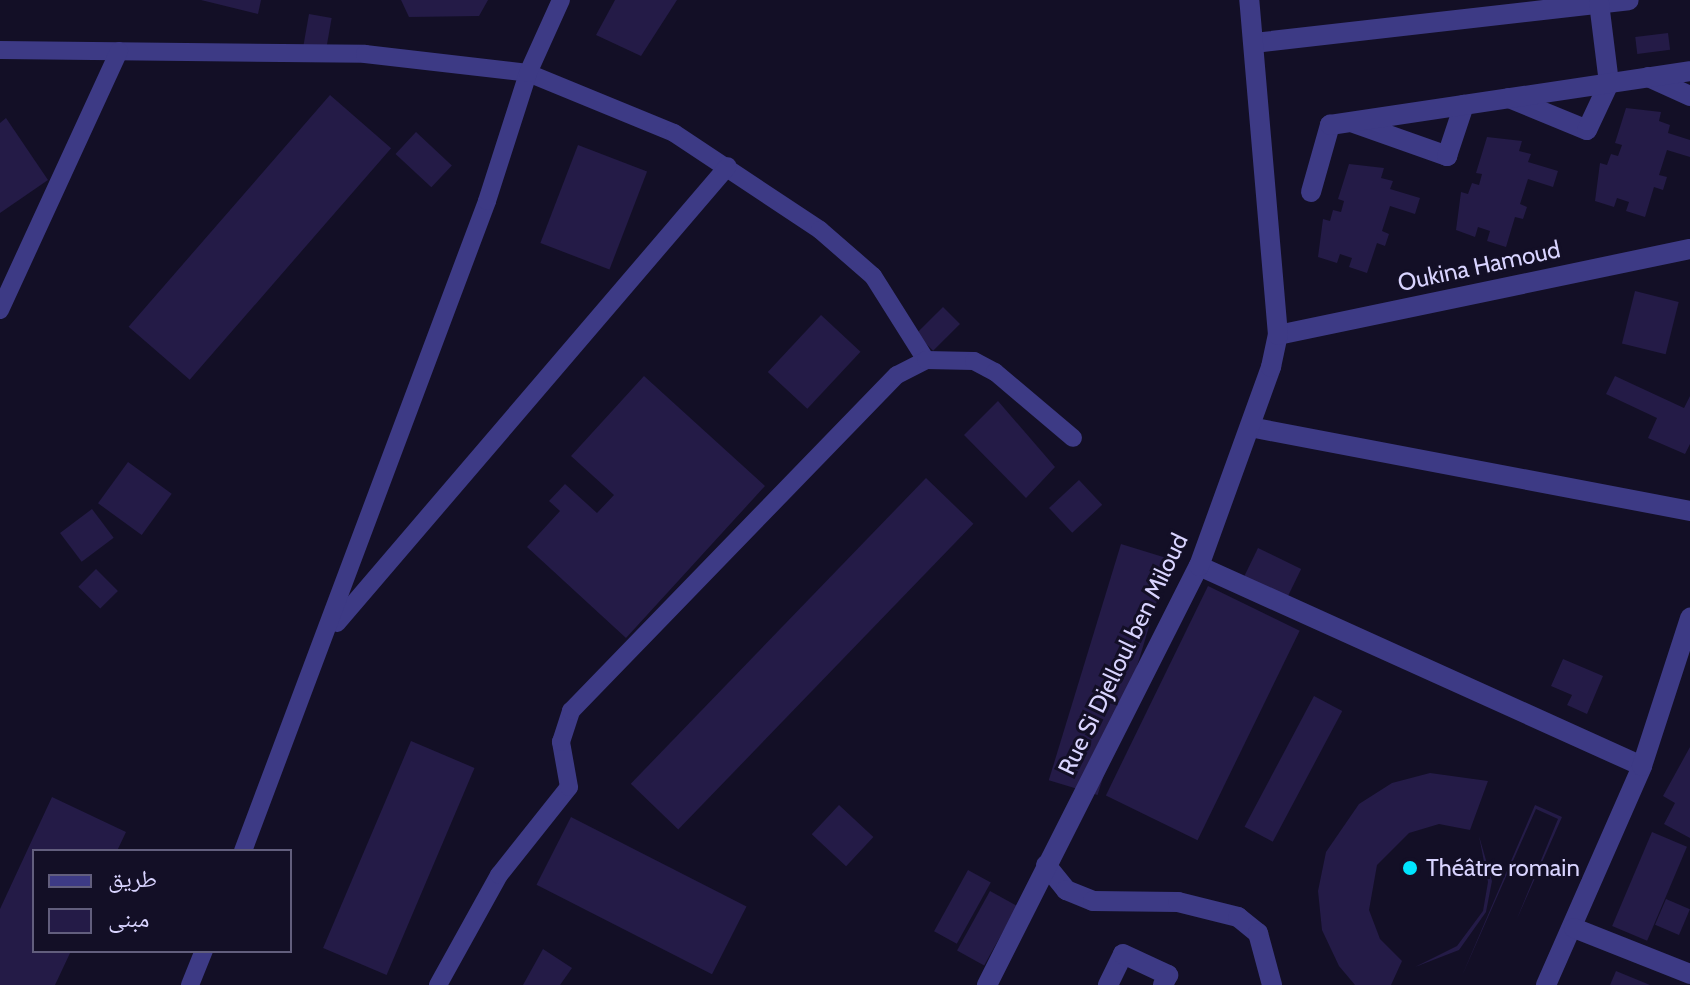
<!DOCTYPE html>
<meta charset="utf-8">
<style>
body{margin:0}
#map{position:relative;width:1690px;height:985px;overflow:hidden;background:#130f26;font-family:Cabin,"Noto Naskh Arabic",sans-serif}
div>[style]{position:absolute}
[style*='--x']{left:calc(var(--x)*1px);top:calc(var(--y)*1px);width:calc(var(--w)*1px);rotate:calc(var(--a)*1deg)}
.building>*{inset:0;background:#241b47;transform-origin:0 0}
.service>*{height:18px;margin:-9px;padding:0 9px;transform-origin:9px;border-radius:9px;background:#3d3a85}
.minor>*{height:20px;margin:-10px;padding:0 10px;transform-origin:10px;border-radius:10px;background:#3d3a85}
.tertiary>*{height:20px;margin:-10px;padding:0 10px;transform-origin:10px;border-radius:10px;background:#3d3a85}
.dots>*{width:22px;height:22px;translate:-50% -50%;box-sizing:border-box;border:4px solid #130f26;border-radius:50%}
span{translate:-50% -50%;white-space:nowrap;text-align:center;line-height:1.15;-webkit-text-stroke:6px #130f26;paint-order:stroke}
.street-label{font-size:24px;color:#d9d4ff}
.poi-label{font-size:24px;color:#d9d4ff}
.left{translate:0 -50%;text-align:left}
.legend{position:absolute;left:32px;top:849px;width:260px;height:104px;box-sizing:border-box;background:#130f26;border:2px solid #625e7d;margin:0;padding:10px 14px;list-style:none;font-size:24px;color:#d9d4ff}
.legend li{display:flex;align-items:center;gap:16px;height:40px}
.legend b{width:40px;border:2px solid #625e7d}
</style>
<div id="map">
<div class="building">
<div style="clip-path:polygon(201px 0,261px 0,258px 14px)"></div>
<div style="clip-path:polygon(401px 0,488px 0,479px 16px,409px 17px)"></div>
<div style="clip-path:polygon(615px 0,677px 0,641px 56px,596px 35px)"></div>
<div style="left:309px;top:14px;width:23px;height:32px;rotate:10deg"></div>
<div style="left:1668px;top:33px;width:17px;height:33px;rotate:83deg"></div>
<div style="left:330px;top:95px;width:81px;height:307px;rotate:41deg"></div>
<div style="clip-path:polygon(1626px 108px,1661px 112px,1659px 121px,1670px 125px,1668px 133px,1690px 140px,1690px 157px,1667px 150px,1659px 175px,1667px 177px,1663px 190px,1654px 187px,1645px 217px,1626px 211px,1629px 202px,1617px 198px,1614px 207px,1595px 201px,1600px 163px,1607px 165px,1611px 154px,1618px 156px,1622px 145px,1615px 143px)"></div>
<div style="clip-path:polygon(6px 118px,48px 180px,0 213px,0 123px)"></div>
<div style="left:416px;top:132px;width:49px;height:30px;rotate:43deg"></div>
<div style="clip-path:polygon(1487px 137px,1522px 141px,1519px 151px,1531px 154px,1528px 162px,1558px 171px,1553px 187px,1528px 179px,1520px 204px,1527px 207px,1523px 219px,1515px 217px,1506px 247px,1487px 241px,1490px 231px,1478px 227px,1475px 237px,1456px 230px,1461px 192px,1468px 194px,1472px 183px,1479px 185px,1482px 174px,1476px 173px)"></div>
<div style="left:578px;top:145px;width:74px;height:105px;rotate:21deg"></div>
<div style="clip-path:polygon(1349px 164px,1384px 168px,1381px 178px,1393px 181px,1390px 189px,1420px 198px,1415px 214px,1390px 206px,1382px 231px,1389px 234px,1385px 246px,1377px 243px,1367px 273px,1349px 267px,1352px 258px,1340px 254px,1337px 263px,1318px 257px,1323px 219px,1330px 221px,1333px 210px,1341px 212px,1344px 201px,1338px 199px)"></div>
<div style="left:1635px;top:291px;width:45px;height:54px;rotate:14deg"></div>
<div style="left:943px;top:307px;width:24px;height:38px;rotate:45deg"></div>
<div style="left:821px;top:315px;width:54px;height:78px;rotate:43deg"></div>
<div style="clip-path:polygon(644px 376px,765px 486px,626px 638px,527px 547px,560px 511px,549px 501px,565px 484px,597px 513px,614px 495px,571px 456px)"></div>
<div style="clip-path:polygon(1615px 376px,1684px 408px,1690px 396px,1690px 444px,1685px 454px,1648px 438px,1657px 418px,1606px 394px)"></div>
<div style="clip-path:polygon(998px 401px,1055px 467px,1026px 498px,964px 435px)"></div>
<div style="left:128px;top:462px;width:54px;height:51px;rotate:36deg"></div>
<div style="left:926px;top:478px;width:66px;height:425px;rotate:44deg"></div>
<div style="left:1079px;top:480px;width:34px;height:41px;rotate:47deg"></div>
<div style="left:92px;top:509px;width:36px;height:40px;rotate:53deg"></div>
<div style="left:1121px;top:544px;width:51px;height:247px;rotate:17deg"></div>
<div style="left:1258px;top:548px;width:48px;height:33px;rotate:26deg"></div>
<div style="left:96px;top:569px;width:31px;height:25px;rotate:45deg"></div>
<div style="left:1208px;top:586px;width:102px;height:233px;rotate:26deg"></div>
<div style="clip-path:polygon(1563px 659px,1603px 676px,1587px 714px,1567px 705px,1572px 695px,1551px 686px)"></div>
<div style="left:1314px;top:696px;width:32px;height:148px;rotate:28deg"></div>
<div style="left:411px;top:741px;width:69px;height:225px;rotate:23deg"></div>
<div style="clip-path:polygon(1690px 747px,1690px 838px,1664px 824px,1675px 803px,1663px 796px)"></div>
<div style="clip-path:polygon(1430px 773px,1488px 781px,1470px 830px,1439px 824px,1409px 833px,1377px 865px,1369px 910px,1380px 939px,1402px 961px,1391px 985px,1355px 985px,1339px 966px,1322px 930px,1318px 891px,1326px 852px,1359px 804px,1392px 783px)"></div>
<div style="clip-path:polygon(52px 797px,126px 832px,117px 851px,34px 851px,34px 951px,71px 951px,55px 985px,0 985px,0 909px)"></div>
<div style="left:839px;top:805px;width:47px;height:40px;rotate:43deg"></div>
<div style="clip-path:polygon(1535px 805px,1562px 817px,1516px 921px,1558px 819px,1536px 809px,1461px 978px)"></div>
<div style="left:571px;top:817px;width:197px;height:76px;rotate:27deg"></div>
<div style="left:1652px;top:832px;width:38px;height:102px;rotate:23deg"></div>
<div style="clip-path:polygon(1479px 836px,1492px 881px,1486px 912px,1459px 950px,1415px 967px,1457px 946px,1483px 911px,1488px 882px)"></div>
<div style="left:968px;top:870px;width:26px;height:70px;rotate:29deg"></div>
<div style="left:990px;top:891px;width:31px;height:68px;rotate:29deg"></div>
<div style="left:1666px;top:899px;width:26px;height:28px;rotate:23deg"></div>
<div style="clip-path:polygon(543px 949px,572px 968px,560px 985px,523px 985px)"></div>
<div style="clip-path:polygon(1616px 971px,1650px 985px,1610px 985px)"></div>
</div>
<div class="service">
<div style="--x:0;--y:50;--w:365;--a:0.6"></div>
<div style="--x:365;--y:54;--w:164;--a:6.6"></div>
<div style="--x:528;--y:73;--w:158;--a:22.3"></div>
<div style="--x:674;--y:133;--w:175;--a:33.6"></div>
<div style="--x:820;--y:230;--w:70;--a:41"></div>
<div style="--x:873;--y:276;--w:99;--a:57.8"></div>
<div style="--x:0;--y:310;--w:285;--a:-65.3"></div>
<div style="--x:337;--y:623;--w:601;--a:-49.45"></div>
<div style="--x:243;--y:851;--w:694;--a:-69.42"></div>
<div style="--x:487;--y:201;--w:134;--a:-72.2"></div>
<div style="--x:528;--y:73;--w:80;--a:-65.7"></div>
<div style="--x:190;--y:985;--w:37;--a:-68"></div>
<div style="--x:438;--y:985;--w:126;--a:-61"></div>
<div style="--x:499;--y:875;--w:112;--a:-51.5"></div>
<div style="--x:569;--y:787;--w:46;--a:-100.1"></div>
<div style="--x:561;--y:742;--w:33;--a:-72"></div>
<div style="--x:571;--y:711;--w:468;--a:-45.9"></div>
<div style="--x:897;--y:375;--w:33;--a:-27"></div>
<div style="--x:926;--y:360;--w:48;--a:1.2"></div>
<div style="--x:974;--y:361;--w:24;--a:28"></div>
<div style="--x:995;--y:372;--w:102;--a:40.2"></div>
</div>
<div class="minor">
<div style="--x:1254;--y:43;--w:377;--a:-6.5"></div>
<div style="--x:1648;--y:77;--w:46;--a:24.3"></div>
<div style="--x:1509;--y:98;--w:84;--a:22.3"></div>
<div style="--x:1587;--y:130;--w:52;--a:-64.9"></div>
<div style="--x:1609;--y:83;--w:81;--a:-97.1"></div>
<div style="--x:1354;--y:123;--w:99;--a:19.5"></div>
<div style="--x:1447;--y:156;--w:54;--a:-71.6"></div>
<div style="--x:1311;--y:192;--w:70;--a:-74.2"></div>
<div style="--x:1330;--y:125;--w:364;--a:-8.5"></div>
<div style="--x:1278;--y:335;--w:421;--a:-11.8"></div>
<div style="--x:1250;--y:427;--w:448;--a:10.8"></div>
<div style="--x:1199;--y:566;--w:486;--a:24.3"></div>
<div style="--x:1046;--y:865;--w:32;--a:51"></div>
<div style="--x:1066;--y:890;--w:29;--a:22"></div>
<div style="--x:1093;--y:901;--w:85;--a:0.7"></div>
<div style="--x:1178;--y:902;--w:62;--a:14"></div>
<div style="--x:1238;--y:917;--w:26;--a:39"></div>
<div style="--x:1258;--y:933;--w:54;--a:74.9"></div>
<div style="--x:987;--y:985;--w:470;--a:-63.2"></div>
<div style="--x:1199;--y:566;--w:212;--a:-70.1"></div>
<div style="--x:1271;--y:367;--w:33;--a:-78"></div>
<div style="--x:1278;--y:335;--w:336;--a:-94.9"></div>
<div style="--x:1108;--y:985;--w:34;--a:-64"></div>
<div style="--x:1123;--y:954;--w:50;--a:25"></div>
<div style="--x:1168;--y:975;--w:11;--a:117"></div>
<div style="--x:1546;--y:985;--w:239;--a:-66.3"></div>
<div style="--x:1642;--y:766;--w:156;--a:-72"></div>
</div>
<div class="tertiary">
<div style="--x:1574;--y:928;--w:125;--a:21.6"></div>
</div>
<div class="dots">
<div style="left:1410px;top:868px;background:#00e5ff"></div>
</div>
<div class="street-label">
<span style="left:1479px;top:266px;rotate:-12deg">Oukina Hamoud</span>
<span style="left:1123px;top:654px;rotate:-64deg">Rue Si Djelloul ben Miloud</span>
</div>
<div class="poi-label">
<span class="left" style="left:1426px;top:868px">Théâtre romain</span>
</div>
<ul class="legend">
<li><b style="height:10px;background:#3d3a85"></b>طريق</li>
<li><b style="height:22px;background:#241b47"></b>مبنى</li>
</ul>
</div>
